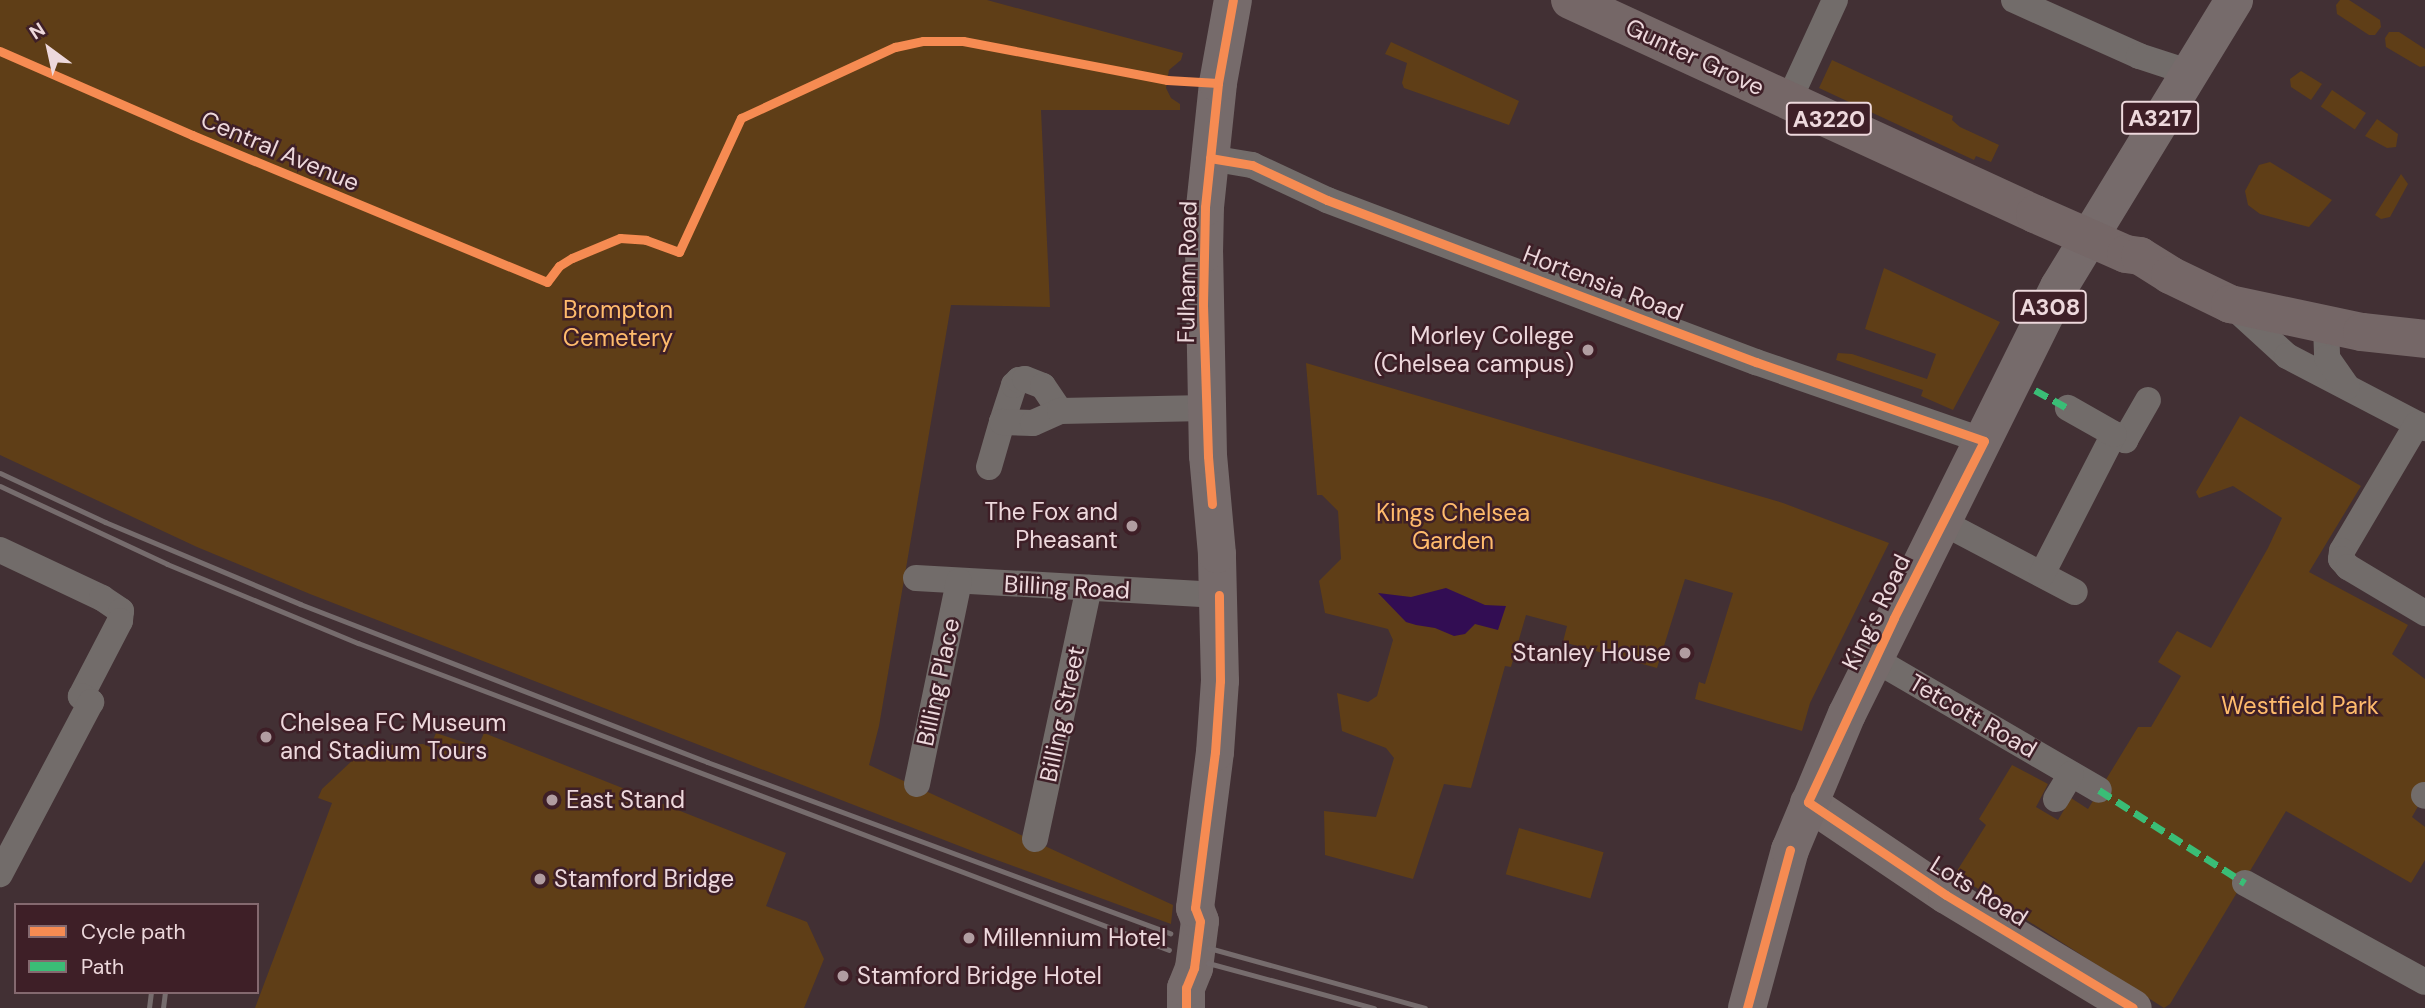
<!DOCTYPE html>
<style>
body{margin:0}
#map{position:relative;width:2425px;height:1008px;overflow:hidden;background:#423034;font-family:"DM Sans",sans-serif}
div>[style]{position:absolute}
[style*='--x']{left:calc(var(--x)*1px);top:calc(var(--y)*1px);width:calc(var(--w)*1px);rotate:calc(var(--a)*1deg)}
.green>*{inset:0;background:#5f3e17;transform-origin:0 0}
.water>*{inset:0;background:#320d53}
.street>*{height:26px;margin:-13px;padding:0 13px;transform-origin:13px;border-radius:13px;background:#726c6a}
.secondary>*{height:37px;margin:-18.5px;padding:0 18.5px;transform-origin:18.5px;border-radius:18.5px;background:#786d6c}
.primary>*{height:38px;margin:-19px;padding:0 19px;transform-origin:19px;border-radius:19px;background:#766b6b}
.highway>*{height:38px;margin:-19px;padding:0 19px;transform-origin:19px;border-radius:19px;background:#756767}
.rail>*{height:5px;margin:-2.5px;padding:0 2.5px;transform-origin:2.5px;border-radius:2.5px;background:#766c6d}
.quiet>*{height:7px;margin-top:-3.5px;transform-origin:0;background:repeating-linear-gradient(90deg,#3abd76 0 14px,transparent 0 21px)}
.cycleway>*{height:9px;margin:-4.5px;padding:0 4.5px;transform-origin:4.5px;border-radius:4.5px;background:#f68b52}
.dots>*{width:19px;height:19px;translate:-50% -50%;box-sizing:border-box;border:4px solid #3e1f27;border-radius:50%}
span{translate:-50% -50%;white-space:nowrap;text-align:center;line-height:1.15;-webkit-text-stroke:5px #3e1f27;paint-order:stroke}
.shield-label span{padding:2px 5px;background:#3e1f27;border:2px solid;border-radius:5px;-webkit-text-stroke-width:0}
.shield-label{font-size:23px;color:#edd8dc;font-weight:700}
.street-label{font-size:24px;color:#edd8dc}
.park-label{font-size:24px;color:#ffbb6c}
.poi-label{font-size:24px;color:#edd8dc}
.right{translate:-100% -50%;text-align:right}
.left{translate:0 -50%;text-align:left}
.legend{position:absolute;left:14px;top:903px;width:245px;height:91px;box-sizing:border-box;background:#3e1f27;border:2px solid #84696f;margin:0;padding:9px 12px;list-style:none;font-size:21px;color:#edd8dc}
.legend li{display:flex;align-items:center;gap:14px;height:35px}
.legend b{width:35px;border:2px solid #84696f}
.north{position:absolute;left:14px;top:14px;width:70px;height:70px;-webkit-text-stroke:5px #3e1f27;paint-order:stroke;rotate:327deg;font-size:19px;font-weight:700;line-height:28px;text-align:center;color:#edd8dc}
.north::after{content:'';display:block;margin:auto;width:24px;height:32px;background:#edd8dc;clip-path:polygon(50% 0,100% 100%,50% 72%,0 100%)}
</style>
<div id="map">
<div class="green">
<div style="clip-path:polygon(0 0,987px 0,1183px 53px,1181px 60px,1169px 70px,1166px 88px,1171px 98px,1180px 104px,1180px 110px,1041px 110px,1050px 307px,951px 305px,879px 726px,869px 765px,1173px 905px,1171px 924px,975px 852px,310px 594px,197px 547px,0 455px)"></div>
<div style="clip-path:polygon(2340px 0,2349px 0,2380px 20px,2381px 27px,2375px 35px,2369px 35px,2337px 14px,2336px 5px)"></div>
<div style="clip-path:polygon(2389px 32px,2399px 32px,2425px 49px,2425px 66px,2420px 67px,2386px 47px,2385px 38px)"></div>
<div style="clip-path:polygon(1391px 42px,1519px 101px,1509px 125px,1404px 88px,1402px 83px,1407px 63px,1385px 54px)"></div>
<div style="clip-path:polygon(1832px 60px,1953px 116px,1952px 120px,1960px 127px,1999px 145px,1991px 162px,1976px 156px,1974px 160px,1819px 88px)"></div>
<div style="clip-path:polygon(2301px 71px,2322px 84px,2311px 100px,2291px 87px,2290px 79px)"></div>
<div style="left:2332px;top:90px;width:41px;height:20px;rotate:34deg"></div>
<div style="clip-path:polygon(2377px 119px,2398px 134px,2396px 147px,2387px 148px,2365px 136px)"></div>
<div style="clip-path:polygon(2270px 162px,2332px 200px,2309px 227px,2260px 214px,2248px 205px,2245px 191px,2259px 165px)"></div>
<div style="clip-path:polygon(2401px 174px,2408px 184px,2390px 217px,2381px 219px,2375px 215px)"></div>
<div style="clip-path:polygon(1884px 268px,2000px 322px,1953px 410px,1921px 396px,1923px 390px,1836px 360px,1838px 353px,1852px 354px,1927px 379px,1936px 354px,1865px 329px)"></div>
<div style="clip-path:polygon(1306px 363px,1783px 503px,1889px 543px,1810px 703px,1802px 731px,1695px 699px,1699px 682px,1705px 684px,1733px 593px,1685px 579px,1657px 668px,1563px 642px,1567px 626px,1526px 615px,1511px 667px,1505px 666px,1471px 788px,1444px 784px,1413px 879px,1325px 855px,1324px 811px,1376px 817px,1394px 758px,1386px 748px,1342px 731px,1337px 693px,1368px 702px,1377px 696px,1393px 640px,1388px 629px,1325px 613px,1319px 581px,1341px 559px,1338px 511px,1322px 495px,1317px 495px)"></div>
<div style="clip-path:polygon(2240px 416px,2361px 486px,2309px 572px,2408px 625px,2392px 654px,2425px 679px,2425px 794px,2412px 817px,2425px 827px,2425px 860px,2411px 883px,2286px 811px,2170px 1004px,2164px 1008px,1955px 874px,1986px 825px,1979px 819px,2012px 765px,2048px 784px,2036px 807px,2058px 820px,2071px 798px,2088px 809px,2138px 727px,2151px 727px,2181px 676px,2158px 662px,2177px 631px,2211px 648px,2268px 548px,2282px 518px,2233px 486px,2199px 498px,2196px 492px)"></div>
<div style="clip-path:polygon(436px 733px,478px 747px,484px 733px,786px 853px,766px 906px,807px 922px,824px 959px,804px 1008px,255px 1008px,332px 803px,318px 798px,322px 789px,356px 757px,362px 745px,374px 749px,383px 745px,423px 744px,430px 747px)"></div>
<div style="left:1519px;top:828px;width:88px;height:48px;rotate:16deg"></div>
</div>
<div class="water">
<div style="clip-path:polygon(1446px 588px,1485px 605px,1506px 606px,1498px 630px,1475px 624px,1465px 634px,1454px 636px,1435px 628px,1416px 625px,1406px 622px,1378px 593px,1411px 597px)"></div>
</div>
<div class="street">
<div style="--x:2014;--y:0;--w:137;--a:24.1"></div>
<div style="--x:2139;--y:56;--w:52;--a:18.1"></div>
<div style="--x:1789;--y:100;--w:110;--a:-65.3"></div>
<div style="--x:1210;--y:158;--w:43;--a:9.5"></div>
<div style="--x:1252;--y:165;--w:83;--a:25"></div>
<div style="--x:1327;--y:200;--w:459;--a:20.7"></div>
<div style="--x:1756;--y:362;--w:241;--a:19.1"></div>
<div style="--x:2230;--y:304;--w:77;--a:42.4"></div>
<div style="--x:2287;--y:356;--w:156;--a:27.6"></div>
<div style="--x:2326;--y:325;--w:33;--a:88"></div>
<div style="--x:2327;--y:358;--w:35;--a:55"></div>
<div style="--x:1002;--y:422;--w:39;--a:-72"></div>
<div style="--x:1014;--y:385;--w:7;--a:-45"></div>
<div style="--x:1019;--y:380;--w:6;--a:-9"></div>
<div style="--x:1025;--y:379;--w:19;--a:21"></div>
<div style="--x:1043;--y:386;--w:30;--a:56"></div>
<div style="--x:2417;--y:424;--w:147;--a:120.6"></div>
<div style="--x:2342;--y:551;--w:8;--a:97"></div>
<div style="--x:2341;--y:559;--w:11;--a:49"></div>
<div style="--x:2348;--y:567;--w:90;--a:30.9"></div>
<div style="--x:2114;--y:434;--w:13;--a:29"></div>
<div style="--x:2125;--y:440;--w:46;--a:-60.1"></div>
<div style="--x:989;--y:467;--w:47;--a:-73.9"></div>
<div style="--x:1002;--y:422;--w:31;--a:2"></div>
<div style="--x:1033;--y:423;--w:30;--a:-24"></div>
<div style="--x:1060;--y:411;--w:146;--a:-1.2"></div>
<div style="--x:1942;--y:522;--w:150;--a:27.8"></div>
<div style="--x:0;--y:550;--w:113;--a:25.2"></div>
<div style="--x:102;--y:598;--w:23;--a:34"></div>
<div style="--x:121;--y:611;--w:10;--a:96"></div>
<div style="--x:120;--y:621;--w:85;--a:117.5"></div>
<div style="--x:81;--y:696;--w:12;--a:31"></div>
<div style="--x:91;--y:702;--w:195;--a:117.9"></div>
<div style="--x:2042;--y:574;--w:157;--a:-62.8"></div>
<div style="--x:2114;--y:434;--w:53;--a:-150.5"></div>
<div style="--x:916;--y:578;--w:303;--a:3.2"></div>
<div style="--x:1874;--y:659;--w:260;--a:30.2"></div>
<div style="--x:917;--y:784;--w:207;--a:-78.3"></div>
<div style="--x:2424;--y:795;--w:1;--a:45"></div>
<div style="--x:2056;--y:799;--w:29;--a:-59"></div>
<div style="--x:1035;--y:839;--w:257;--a:-77.9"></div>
<div style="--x:2245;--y:883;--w:205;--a:28.8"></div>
</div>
<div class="secondary">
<div style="--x:1808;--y:802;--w:166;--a:34"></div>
<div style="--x:1946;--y:895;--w:218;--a:31.1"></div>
</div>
<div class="primary">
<div style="--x:1186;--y:1008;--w:20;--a:-90"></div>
<div style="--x:1186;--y:988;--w:22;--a:-68"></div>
<div style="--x:1194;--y:968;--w:47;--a:-82.7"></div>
<div style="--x:1200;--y:921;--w:14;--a:-111"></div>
<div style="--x:1195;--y:908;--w:157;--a:-82.7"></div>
<div style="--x:1215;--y:752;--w:71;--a:-86"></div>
<div style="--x:1220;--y:681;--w:127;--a:-91.4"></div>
<div style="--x:1217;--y:554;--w:98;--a:-95.2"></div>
<div style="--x:1208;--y:456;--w:203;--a:-91.1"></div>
<div style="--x:1204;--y:253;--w:46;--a:-88.8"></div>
<div style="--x:1205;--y:207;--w:125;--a:-84"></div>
<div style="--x:1218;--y:83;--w:84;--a:-79.8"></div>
<div style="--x:1747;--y:1008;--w:164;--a:-74.8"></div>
<div style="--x:1790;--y:850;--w:147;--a:-67.3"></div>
<div style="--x:1847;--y:714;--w:477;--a:-63.6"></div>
<div style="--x:2059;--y:287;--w:336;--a:-58.6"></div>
</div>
<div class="highway">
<div style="--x:1570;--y:0;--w:512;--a:24.71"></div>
<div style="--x:2035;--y:214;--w:99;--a:23.7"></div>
<div style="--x:2126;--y:254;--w:14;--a:8"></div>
<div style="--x:2140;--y:256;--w:36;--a:32"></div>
<div style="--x:2170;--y:275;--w:67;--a:25.8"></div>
<div style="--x:2230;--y:304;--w:135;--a:12"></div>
<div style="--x:2362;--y:332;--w:63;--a:6.3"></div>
</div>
<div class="rail">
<div style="--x:0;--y:473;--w:116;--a:25"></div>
<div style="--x:105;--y:522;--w:212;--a:22.8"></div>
<div style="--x:300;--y:604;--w:437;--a:21.2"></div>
<div style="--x:707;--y:762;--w:494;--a:20.3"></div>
<div style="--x:0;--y:486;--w:184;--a:25"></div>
<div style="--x:167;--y:564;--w:207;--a:22.5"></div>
<div style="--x:358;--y:643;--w:867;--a:20.73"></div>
<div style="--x:1209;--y:948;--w:224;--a:15.5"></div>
<div style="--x:1208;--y:963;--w:172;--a:15.2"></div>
<div style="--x:149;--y:1008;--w:16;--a:-83"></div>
<div style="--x:163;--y:1008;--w:16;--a:-83"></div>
</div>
<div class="quiet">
<div style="--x:2035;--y:390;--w:38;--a:29"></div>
<div style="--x:2099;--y:790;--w:173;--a:32.5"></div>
</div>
<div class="cycleway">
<div style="--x:0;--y:51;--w:210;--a:23.6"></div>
<div style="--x:192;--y:135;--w:384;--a:22.5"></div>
<div style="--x:547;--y:282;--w:20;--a:-53"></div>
<div style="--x:559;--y:266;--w:15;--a:-32"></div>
<div style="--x:572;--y:258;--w:52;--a:-22.6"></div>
<div style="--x:620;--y:238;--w:26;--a:4"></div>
<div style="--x:646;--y:240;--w:35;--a:20"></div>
<div style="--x:679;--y:252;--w:148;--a:-65.2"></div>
<div style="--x:741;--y:118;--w:170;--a:-24.8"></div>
<div style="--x:895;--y:47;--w:29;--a:-12"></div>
<div style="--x:923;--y:41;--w:40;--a:0"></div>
<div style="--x:963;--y:41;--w:208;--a:10.8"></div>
<div style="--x:1167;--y:80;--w:51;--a:3.4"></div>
<div style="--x:1210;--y:158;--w:43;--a:9.5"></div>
<div style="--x:1252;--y:165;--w:83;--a:25"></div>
<div style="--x:1327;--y:200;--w:459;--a:20.7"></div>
<div style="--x:1756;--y:362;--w:241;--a:19.1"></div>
<div style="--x:1984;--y:441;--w:199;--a:117"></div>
<div style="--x:1894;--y:618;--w:203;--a:115.1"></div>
<div style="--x:1808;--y:802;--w:166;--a:34"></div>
<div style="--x:1946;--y:895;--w:218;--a:31.1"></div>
<div style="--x:1212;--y:504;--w:48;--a:-94.8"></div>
<div style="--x:1208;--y:456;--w:152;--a:-91.9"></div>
<div style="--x:1203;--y:304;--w:97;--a:-88.8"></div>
<div style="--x:1205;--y:207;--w:125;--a:-84"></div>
<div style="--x:1218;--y:83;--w:84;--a:-79.8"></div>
<div style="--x:1186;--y:1008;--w:20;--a:-90"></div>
<div style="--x:1186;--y:988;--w:22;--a:-68"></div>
<div style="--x:1194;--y:968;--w:47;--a:-82.7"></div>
<div style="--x:1200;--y:921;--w:14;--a:-111"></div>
<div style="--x:1195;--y:908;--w:157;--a:-82.7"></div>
<div style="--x:1215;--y:752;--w:71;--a:-86"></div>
<div style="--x:1220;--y:681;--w:86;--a:-90.7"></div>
<div style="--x:1747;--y:1008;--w:164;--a:-74.8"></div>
</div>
<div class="dots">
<div style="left:1588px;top:350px;background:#b19da1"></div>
<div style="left:1132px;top:526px;background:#b19da1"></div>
<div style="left:1685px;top:653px;background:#b19da1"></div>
<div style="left:266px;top:737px;background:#b19da1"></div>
<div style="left:552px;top:800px;background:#b19da1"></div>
<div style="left:540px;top:879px;background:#b19da1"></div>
<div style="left:969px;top:938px;background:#b19da1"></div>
<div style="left:843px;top:976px;background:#b19da1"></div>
</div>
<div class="shield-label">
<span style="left:2160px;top:118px">A3217</span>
<span style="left:1829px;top:119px">A3220</span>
<span style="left:2050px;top:307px">A308</span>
</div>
<div class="street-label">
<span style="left:1695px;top:57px;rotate:25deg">Gunter Grove</span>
<span style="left:280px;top:151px;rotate:23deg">Central Avenue</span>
<span style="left:1187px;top:272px;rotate:-89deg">Fulham Road</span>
<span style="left:1603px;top:283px;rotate:21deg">Hortensia Road</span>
<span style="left:1067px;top:587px;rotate:3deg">Billing Road</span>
<span style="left:1876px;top:612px;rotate:-64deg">King's Road</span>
<span style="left:938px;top:682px;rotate:-78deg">Billing Place</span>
<span style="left:1062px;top:714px;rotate:-78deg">Billing Street</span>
<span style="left:1973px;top:716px;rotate:30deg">Tetcott Road</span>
<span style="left:1979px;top:891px;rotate:32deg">Lots Road</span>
</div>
<div class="park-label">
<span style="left:618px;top:324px">Brompton<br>Cemetery</span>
<span style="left:1453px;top:527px">Kings Chelsea<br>Garden</span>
<span style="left:2300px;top:706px">Westfield Park</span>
</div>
<div class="poi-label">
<span class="right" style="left:1574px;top:350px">Morley College<br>(Chelsea campus)</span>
<span class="right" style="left:1118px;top:526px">The Fox and<br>Pheasant</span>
<span class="right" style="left:1671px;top:653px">Stanley House</span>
<span class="left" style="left:280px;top:737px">Chelsea FC Museum<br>and Stadium Tours</span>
<span class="left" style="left:566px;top:800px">East Stand</span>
<span class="left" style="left:554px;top:879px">Stamford Bridge</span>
<span class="left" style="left:983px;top:938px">Millennium Hotel</span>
<span class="left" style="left:857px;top:976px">Stamford Bridge Hotel</span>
</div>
<ul class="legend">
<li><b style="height:9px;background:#f68b52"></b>Cycle path</li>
<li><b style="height:9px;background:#3abd76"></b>Path</li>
</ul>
<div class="north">N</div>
</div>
